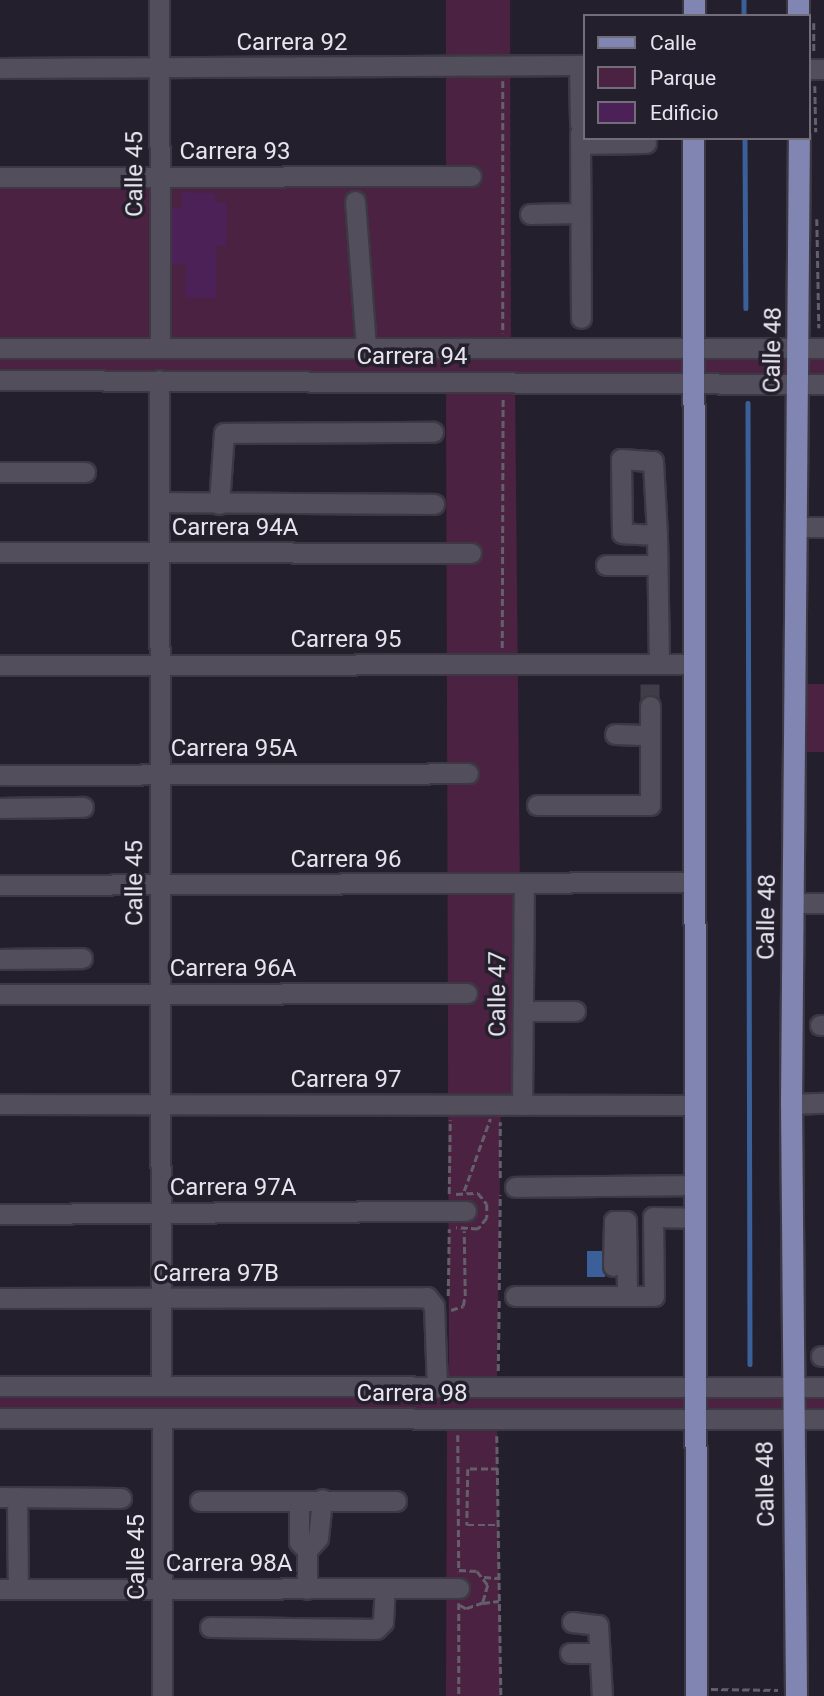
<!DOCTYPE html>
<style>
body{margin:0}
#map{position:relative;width:824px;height:1696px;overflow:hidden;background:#231f2c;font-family:Roboto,sans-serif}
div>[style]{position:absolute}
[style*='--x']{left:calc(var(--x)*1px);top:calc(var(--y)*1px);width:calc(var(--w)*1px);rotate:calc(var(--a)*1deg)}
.green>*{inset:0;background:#4c2242;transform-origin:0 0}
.water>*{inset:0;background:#3b6099;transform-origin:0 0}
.stream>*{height:4.5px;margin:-2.25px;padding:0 2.25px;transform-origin:2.25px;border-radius:2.25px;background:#3b6099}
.building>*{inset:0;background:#4b2157}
.minor-tunnel>*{height:19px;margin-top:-9.5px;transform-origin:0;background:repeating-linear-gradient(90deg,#403d49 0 19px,transparent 0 29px)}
.path>*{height:2.5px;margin-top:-1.25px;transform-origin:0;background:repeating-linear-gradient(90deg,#635f6b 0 7px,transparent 0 10.5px)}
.roads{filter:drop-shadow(2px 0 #3d3944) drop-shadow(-2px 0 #3d3944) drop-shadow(0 2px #3d3944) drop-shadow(0 -2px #3d3944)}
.minor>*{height:19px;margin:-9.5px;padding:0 9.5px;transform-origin:9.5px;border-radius:9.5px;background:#524e5c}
.major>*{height:21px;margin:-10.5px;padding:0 10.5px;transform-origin:10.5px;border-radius:10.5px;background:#8185b2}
span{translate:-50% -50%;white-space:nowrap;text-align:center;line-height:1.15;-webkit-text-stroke:7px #231f2c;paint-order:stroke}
.street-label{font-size:24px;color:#e7e4ed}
.legend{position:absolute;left:583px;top:14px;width:228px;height:126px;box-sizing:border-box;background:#231f2c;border:2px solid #716e79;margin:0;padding:9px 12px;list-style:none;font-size:21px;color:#e7e4ed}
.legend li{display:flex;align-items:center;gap:14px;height:35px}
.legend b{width:35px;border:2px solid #716e79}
</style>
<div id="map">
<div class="green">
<div style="clip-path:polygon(446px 0,510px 0,511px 348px,824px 348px,824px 384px,515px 382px,522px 1105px,501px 1105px,497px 1386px,824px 1387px,824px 1419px,497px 1418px,501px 1696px,446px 1696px,447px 1418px,0 1418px,0 1386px,449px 1386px,446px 382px,0 380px,0 177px,446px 176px)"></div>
<div style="left:795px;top:684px;width:29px;height:68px"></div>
</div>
<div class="water">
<div style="left:587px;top:1251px;width:18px;height:26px"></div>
</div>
<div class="stream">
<div style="--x:744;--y:0;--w:16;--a:90"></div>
<div style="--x:745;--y:138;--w:170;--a:89.7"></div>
<div style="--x:748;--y:403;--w:961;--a:89.88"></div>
</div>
<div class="building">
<div style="clip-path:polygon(182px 192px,215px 193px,215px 203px,227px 203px,226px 246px,217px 245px,216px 298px,185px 297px,186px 265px,172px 264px,172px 207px,182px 208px)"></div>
</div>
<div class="minor-tunnel">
<div style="--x:650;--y:684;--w:22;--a:90"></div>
</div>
<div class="path">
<div style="--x:814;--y:23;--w:29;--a:90"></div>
<div style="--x:503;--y:81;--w:252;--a:90"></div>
<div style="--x:815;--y:86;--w:46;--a:88.8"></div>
<div style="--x:817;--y:219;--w:109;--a:88.9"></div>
<div style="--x:502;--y:648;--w:249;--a:-89.8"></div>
<div style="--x:500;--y:1178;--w:56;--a:-90"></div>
<div style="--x:464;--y:1191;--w:77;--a:-70.1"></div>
<div style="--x:449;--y:1194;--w:74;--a:-89.2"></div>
<div style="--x:456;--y:1194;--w:22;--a:-3"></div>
<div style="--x:478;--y:1193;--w:14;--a:51"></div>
<div style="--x:487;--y:1204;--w:14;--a:90"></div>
<div style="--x:487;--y:1218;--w:14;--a:129"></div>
<div style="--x:478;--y:1229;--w:22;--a:-177"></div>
<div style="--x:499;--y:1290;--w:95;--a:-89.4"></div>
<div style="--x:448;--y:1296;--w:67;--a:-89.1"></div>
<div style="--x:451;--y:1310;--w:13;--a:-18"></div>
<div style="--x:463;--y:1306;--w:10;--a:-79"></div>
<div style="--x:465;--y:1296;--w:65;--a:-90.9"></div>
<div style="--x:498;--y:1371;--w:71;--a:-89.2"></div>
<div style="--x:458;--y:1435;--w:137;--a:89.6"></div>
<div style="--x:497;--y:1436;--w:260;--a:89.1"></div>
<div style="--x:498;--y:1469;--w:30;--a:180"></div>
<div style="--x:468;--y:1469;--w:56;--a:91"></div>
<div style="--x:467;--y:1525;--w:31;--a:0"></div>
<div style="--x:459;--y:1570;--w:18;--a:3"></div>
<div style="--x:477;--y:1571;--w:18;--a:52"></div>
<div style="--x:488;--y:1585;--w:19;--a:106"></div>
<div style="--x:483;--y:1603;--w:18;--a:161"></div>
<div style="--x:466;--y:1609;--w:8;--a:-150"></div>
<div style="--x:484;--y:1577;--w:14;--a:4"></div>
<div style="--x:459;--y:1603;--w:93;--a:90"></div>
<div style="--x:483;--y:1603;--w:16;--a:-7"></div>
<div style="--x:711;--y:1689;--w:67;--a:0.9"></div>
</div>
<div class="roads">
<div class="minor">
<div style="--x:159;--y:0;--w:348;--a:89.8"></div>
<div style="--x:579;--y:65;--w:59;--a:89"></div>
<div style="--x:0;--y:68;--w:584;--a:-0.29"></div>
<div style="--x:808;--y:69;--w:16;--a:0"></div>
<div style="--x:580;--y:133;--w:185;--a:89.7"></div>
<div style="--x:580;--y:144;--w:66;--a:-0.9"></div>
<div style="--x:0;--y:177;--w:471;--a:-0.1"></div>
<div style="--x:355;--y:201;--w:147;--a:85.7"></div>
<div style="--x:530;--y:214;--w:50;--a:-1.1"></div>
<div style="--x:0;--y:348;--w:824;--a:0"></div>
<div style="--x:0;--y:380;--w:824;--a:0.28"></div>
<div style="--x:159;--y:380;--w:1006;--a:89.89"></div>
<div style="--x:0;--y:472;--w:85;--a:0"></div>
<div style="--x:159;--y:502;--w:275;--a:0.4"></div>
<div style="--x:219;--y:504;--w:71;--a:-86"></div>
<div style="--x:224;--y:433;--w:209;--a:-0.3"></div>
<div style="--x:797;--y:527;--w:27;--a:0"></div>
<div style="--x:657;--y:535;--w:35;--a:-177"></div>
<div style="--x:622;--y:533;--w:74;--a:-90.8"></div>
<div style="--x:621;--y:459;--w:32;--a:4"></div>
<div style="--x:653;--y:461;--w:74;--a:86.9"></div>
<div style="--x:657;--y:535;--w:129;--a:89.1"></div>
<div style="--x:0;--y:552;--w:471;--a:0.1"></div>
<div style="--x:606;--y:565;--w:51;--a:0"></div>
<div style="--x:0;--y:665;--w:692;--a:-0.08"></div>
<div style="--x:615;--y:734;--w:35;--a:2"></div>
<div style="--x:0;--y:775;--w:468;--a:-0.2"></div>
<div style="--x:537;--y:805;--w:113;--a:0"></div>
<div style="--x:650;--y:805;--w:99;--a:-90"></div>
<div style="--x:0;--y:808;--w:83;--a:-0.7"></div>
<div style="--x:0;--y:885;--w:692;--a:-0.25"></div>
<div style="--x:793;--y:903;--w:31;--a:0"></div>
<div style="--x:0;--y:959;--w:82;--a:-0.7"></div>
<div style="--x:0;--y:994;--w:467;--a:-0.1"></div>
<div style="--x:523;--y:1011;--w:52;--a:0"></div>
<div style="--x:820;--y:1025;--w:4;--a:0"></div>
<div style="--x:0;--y:1104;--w:692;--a:0.08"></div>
<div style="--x:791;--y:1104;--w:33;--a:-2"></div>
<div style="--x:522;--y:1105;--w:221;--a:-89.5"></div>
<div style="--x:515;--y:1187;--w:177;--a:-0.6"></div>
<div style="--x:0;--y:1214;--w:466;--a:-0.4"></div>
<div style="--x:613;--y:1266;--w:45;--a:-88.7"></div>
<div style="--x:614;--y:1221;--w:12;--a:0"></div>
<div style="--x:626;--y:1221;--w:75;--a:89.2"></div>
<div style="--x:515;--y:1296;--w:139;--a:0"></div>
<div style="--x:654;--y:1296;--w:79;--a:-90.7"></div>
<div style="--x:653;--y:1217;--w:39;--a:1"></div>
<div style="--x:0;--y:1298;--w:427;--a:-0.1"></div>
<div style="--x:427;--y:1297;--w:11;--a:52"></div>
<div style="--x:434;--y:1306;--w:81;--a:87.9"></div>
<div style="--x:821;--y:1356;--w:3;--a:0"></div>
<div style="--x:0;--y:1386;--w:824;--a:0.07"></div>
<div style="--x:0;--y:1418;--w:824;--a:0.07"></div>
<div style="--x:162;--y:1418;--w:278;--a:90"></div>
<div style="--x:0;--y:1497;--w:121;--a:0.5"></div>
<div style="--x:17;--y:1497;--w:92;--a:89.4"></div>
<div style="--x:200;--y:1501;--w:196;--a:0"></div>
<div style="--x:299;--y:1509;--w:33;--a:90"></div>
<div style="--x:299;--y:1542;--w:11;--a:45"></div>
<div style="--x:0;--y:1589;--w:459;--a:-0.1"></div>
<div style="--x:307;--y:1589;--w:39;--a:-90"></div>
<div style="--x:307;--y:1550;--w:16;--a:-47"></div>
<div style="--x:318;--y:1538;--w:39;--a:-84"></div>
<div style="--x:572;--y:1622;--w:26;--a:7"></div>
<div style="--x:598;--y:1625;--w:71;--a:86.8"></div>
<div style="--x:210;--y:1627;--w:166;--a:0.7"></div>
<div style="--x:376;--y:1629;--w:10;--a:-45"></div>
<div style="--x:383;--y:1622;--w:34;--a:-87"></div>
<div style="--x:570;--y:1653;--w:29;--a:0"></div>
</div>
<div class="major">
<div style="--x:798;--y:0;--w:16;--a:90"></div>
<div style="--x:694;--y:16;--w:16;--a:-90"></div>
<div style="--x:693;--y:138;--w:1558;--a:89.89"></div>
<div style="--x:796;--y:1696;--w:592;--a:-90.48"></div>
<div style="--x:791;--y:1104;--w:966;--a:-89.53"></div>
</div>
</div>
<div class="street-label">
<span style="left:292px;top:43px">Carrera 92</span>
<span style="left:235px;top:152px">Carrera 93</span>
<span style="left:135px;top:174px;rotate:-90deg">Calle 45</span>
<span style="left:773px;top:350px;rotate:-89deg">Calle 48</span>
<span style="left:412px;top:357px">Carrera 94</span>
<span style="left:235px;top:528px">Carrera 94A</span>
<span style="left:346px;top:640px">Carrera 95</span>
<span style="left:234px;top:749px">Carrera 95A</span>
<span style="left:346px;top:860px">Carrera 96</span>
<span style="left:135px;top:883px;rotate:-90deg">Calle 45</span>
<span style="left:767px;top:917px;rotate:-89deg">Calle 48</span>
<span style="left:233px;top:969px">Carrera 96A</span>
<span style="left:498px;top:994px;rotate:-90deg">Calle 47</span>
<span style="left:346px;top:1080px">Carrera 97</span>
<span style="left:233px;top:1188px">Carrera 97A</span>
<span style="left:216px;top:1274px">Carrera 97B</span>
<span style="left:412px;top:1394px">Carrera 98</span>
<span style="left:766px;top:1484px;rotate:-91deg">Calle 48</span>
<span style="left:137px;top:1557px;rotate:-90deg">Calle 45</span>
<span style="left:229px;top:1564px">Carrera 98A</span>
</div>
<ul class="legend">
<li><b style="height:9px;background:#8185b2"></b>Calle</li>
<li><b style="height:19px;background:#4c2242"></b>Parque</li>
<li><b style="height:19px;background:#4b2157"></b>Edificio</li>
</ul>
</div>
